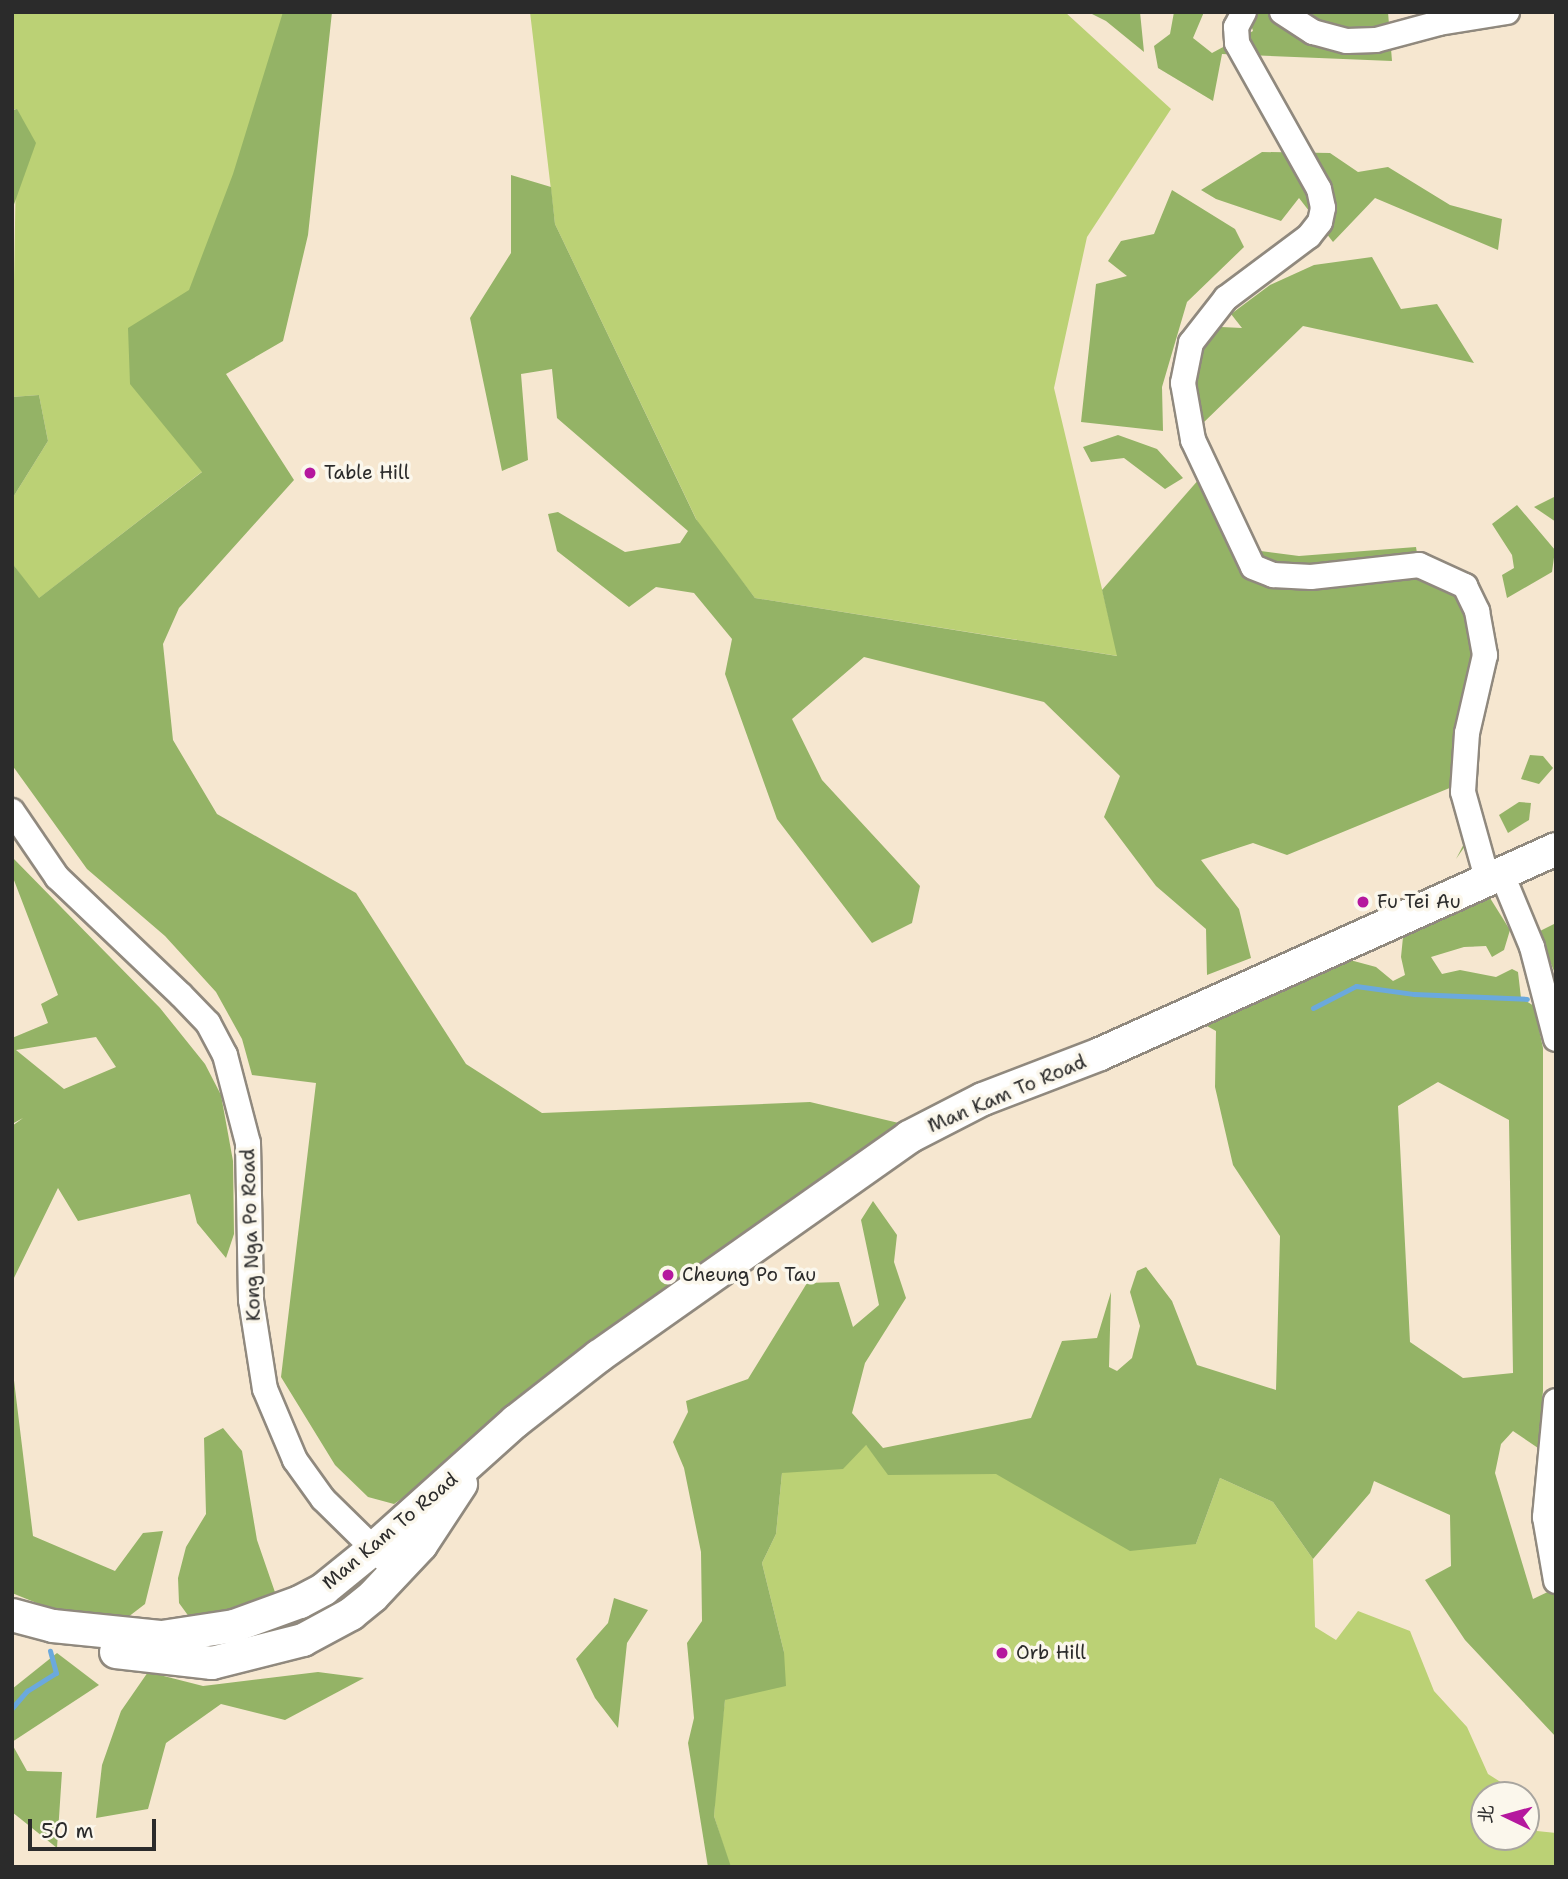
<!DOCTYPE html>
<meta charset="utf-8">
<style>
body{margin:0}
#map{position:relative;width:1568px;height:1879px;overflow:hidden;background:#f6e7d0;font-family:"Shantell Sans","LXGW WenKai TC",sans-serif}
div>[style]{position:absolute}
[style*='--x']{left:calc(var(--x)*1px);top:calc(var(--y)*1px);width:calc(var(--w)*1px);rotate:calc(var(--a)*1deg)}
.green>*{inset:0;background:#bbd175}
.forest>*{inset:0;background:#94b366}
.stream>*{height:5px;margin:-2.5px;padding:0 2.5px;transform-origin:2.5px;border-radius:2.5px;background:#6ba9dd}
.roads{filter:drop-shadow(2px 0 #90897e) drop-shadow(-2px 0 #90897e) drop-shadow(0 2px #90897e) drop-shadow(0 -2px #90897e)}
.minor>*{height:24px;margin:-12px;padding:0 12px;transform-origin:12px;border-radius:12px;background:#fff}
.major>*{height:32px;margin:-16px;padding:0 16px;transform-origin:16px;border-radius:16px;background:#fff}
.dots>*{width:19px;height:19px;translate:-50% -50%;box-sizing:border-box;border:4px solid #fbf7ec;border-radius:50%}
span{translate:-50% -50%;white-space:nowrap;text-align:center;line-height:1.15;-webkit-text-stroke:7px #fbf7ec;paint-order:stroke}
.poi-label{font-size:19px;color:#2b2b2b}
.left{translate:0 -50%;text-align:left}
.street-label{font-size:19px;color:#2b2b2b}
.frame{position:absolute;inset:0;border:14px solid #2b2b2b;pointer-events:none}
.north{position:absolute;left:1470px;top:1781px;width:70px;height:70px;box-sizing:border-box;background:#fbf7ec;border:2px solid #a8a59f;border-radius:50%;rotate:275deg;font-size:19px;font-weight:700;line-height:28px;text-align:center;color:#2b2b2b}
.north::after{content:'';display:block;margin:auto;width:24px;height:32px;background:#b5179e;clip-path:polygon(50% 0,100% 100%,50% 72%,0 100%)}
.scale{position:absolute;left:28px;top:1819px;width:128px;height:32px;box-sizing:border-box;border:4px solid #2b2b2b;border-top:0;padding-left:9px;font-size:21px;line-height:24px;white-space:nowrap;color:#2b2b2b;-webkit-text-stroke:5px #fbf7ec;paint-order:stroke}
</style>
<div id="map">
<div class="green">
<div style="clip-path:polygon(12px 12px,288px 12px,203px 471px,38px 599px,12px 563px,12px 499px,48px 441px,39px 395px,12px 397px,17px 109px,12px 109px)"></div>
<div style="clip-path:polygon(530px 12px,1065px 12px,1171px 109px,1087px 237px,1054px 388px,1118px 656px,755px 598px,700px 527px,555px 224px)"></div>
<div style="clip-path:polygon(863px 1441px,887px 1471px,998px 1468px,1196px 1544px,1220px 1478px,1273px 1502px,1313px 1559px,1315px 1627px,1336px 1640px,1358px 1611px,1410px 1631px,1434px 1691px,1467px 1727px,1488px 1774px,1521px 1795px,1484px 1795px,1484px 1837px,1526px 1837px,1526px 1806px,1537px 1831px,1556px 1833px,1556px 1867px,730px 1867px,714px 1816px,718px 1754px,725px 1700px,784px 1652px,762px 1563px,776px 1534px,782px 1473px)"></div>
</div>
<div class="forest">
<div style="clip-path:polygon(283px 12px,332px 12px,308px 235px,283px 341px,226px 374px,294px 480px,179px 608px,163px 644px,173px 740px,217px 814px,356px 893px,466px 1064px,542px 1113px,810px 1102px,903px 1124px,582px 1349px,527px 1392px,467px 1453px,394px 1504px,368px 1497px,335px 1465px,281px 1377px,316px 1083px,252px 1075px,242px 1039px,216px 992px,165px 936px,87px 869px,12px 765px,12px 563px,39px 598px,202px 472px,130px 384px,128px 328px,189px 290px,233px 174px)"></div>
<div style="clip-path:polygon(1088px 12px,1140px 12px,1144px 52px,1106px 21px)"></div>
<div style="clip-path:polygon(1174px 12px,1204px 12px,1193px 38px,1212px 53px,1253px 31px,1247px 12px,1388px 12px,1392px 61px,1222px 54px,1213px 101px,1158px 68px,1154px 46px,1170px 34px)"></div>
<div style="clip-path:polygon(17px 109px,36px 143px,12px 210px,12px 110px)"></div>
<div style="clip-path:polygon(1262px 152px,1330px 153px,1358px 172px,1388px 167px,1450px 205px,1502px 219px,1498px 250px,1375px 198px,1333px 242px,1299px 198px,1281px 221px,1216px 199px,1201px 190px)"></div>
<div style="clip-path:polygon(511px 175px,551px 187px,555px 224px,696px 519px,755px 598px,1117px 656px,1102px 590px,1207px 470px,1253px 550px,1299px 556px,1416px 547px,1419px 565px,1469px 594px,1484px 650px,1460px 793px,1472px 836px,1456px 859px,1468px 836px,1452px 787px,1287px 855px,1253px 843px,1201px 860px,1239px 909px,1251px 958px,1207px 975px,1206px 929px,1156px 886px,1104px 817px,1120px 776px,1044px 702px,864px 657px,792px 719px,822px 780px,920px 886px,912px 923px,872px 943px,777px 819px,725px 674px,732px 639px,694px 593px,656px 587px,629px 607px,557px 551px,548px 514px,558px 512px,625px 552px,680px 543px,688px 531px,557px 418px,552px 369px,521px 374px,528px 460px,502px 471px,470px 318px,511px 253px)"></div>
<div style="clip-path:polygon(1172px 190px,1235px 229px,1244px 247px,1187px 302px,1162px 387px,1163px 431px,1081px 422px,1096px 284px,1127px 276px,1108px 261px,1121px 241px,1154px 234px)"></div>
<div style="clip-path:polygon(1372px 257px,1401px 309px,1437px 304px,1474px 363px,1303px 326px,1201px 425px,1175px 363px,1221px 327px,1242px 328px,1231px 314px,1270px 285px,1314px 265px)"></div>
<div style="clip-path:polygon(39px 395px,48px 441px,12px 499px,12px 397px)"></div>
<div style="clip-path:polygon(1118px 435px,1157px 449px,1183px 478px,1165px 489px,1124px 458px,1091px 462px,1083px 447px)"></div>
<div style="clip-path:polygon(1556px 496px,1556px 522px,1534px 507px)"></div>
<div style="clip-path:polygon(1517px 505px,1555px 550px,1552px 572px,1507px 598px,1502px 575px,1514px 568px,1512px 555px,1492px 524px)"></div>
<div style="clip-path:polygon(1530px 755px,1543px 756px,1553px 768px,1539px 784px,1521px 779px)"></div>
<div style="clip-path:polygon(1519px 802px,1531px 803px,1529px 820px,1508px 833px,1499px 815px)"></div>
<div style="clip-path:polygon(evenodd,12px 857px,160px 1008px,205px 1064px,221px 1095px,233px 1161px,234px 1234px,226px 1258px,197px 1223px,190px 1194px,78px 1221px,58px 1188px,12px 1282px,12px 1126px,23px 1118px,12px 1124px,12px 1038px,48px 1023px,41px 1004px,58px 995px,12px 875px,12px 857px,96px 1037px,116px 1067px,64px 1089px,16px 1050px,96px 1037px)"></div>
<div style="clip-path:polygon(evenodd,1485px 890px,1510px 930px,1504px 950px,1492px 957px,1486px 946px,1464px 947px,1431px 957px,1442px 974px,1460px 970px,1496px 977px,1512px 969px,1518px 972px,1521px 998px,1534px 1006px,1543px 1048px,1543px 1391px,1538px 1448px,1513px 1431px,1501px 1444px,1495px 1473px,1533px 1599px,1556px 1588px,1556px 1737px,1465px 1640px,1425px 1580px,1451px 1566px,1450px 1515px,1374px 1481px,1370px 1493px,1313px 1559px,1273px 1502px,1220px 1478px,1196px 1544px,1130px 1551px,996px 1474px,888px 1475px,866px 1445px,843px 1469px,782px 1473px,776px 1534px,762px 1563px,784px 1652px,786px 1686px,725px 1700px,714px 1816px,731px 1867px,708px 1867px,688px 1743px,694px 1718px,687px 1643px,702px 1621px,701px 1552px,684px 1468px,673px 1442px,688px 1412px,686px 1401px,748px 1379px,807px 1283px,839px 1282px,853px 1327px,879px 1305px,861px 1220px,873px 1201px,897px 1235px,894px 1262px,906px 1298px,865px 1363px,852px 1413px,883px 1448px,1031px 1418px,1062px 1341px,1097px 1338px,1111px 1292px,1109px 1367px,1117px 1371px,1132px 1358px,1140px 1326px,1130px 1292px,1137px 1271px,1146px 1267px,1172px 1301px,1197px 1365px,1276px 1390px,1280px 1236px,1233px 1165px,1215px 1087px,1216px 1031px,1198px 1021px,1295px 986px,1350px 960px,1376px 967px,1393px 981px,1405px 975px,1401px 957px,1404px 927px,1485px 890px,1438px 1082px,1509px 1120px,1513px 1373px,1463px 1378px,1410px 1342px,1398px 1106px,1438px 1082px)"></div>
<div style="clip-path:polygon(1556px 923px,1556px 976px,1538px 932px)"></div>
<div style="clip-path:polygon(12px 1364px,33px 1536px,115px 1571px,143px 1533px,163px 1531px,145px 1604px,119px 1624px,86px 1623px,12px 1593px)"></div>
<div style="clip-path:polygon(223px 1428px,242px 1451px,257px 1540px,277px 1598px,195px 1625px,179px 1603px,178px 1578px,186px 1547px,206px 1514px,204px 1438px)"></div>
<div style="clip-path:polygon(614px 1598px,648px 1610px,627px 1643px,618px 1728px,595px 1698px,576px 1659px,608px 1623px)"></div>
<div style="clip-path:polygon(57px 1653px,99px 1685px,12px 1742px,12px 1689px)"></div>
<div style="clip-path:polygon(148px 1672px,203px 1686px,318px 1672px,364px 1678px,285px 1720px,221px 1704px,166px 1743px,148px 1809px,96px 1818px,102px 1765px,121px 1711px)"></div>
<div style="clip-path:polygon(12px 1744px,27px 1771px,62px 1772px,57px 1848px,12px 1812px)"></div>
</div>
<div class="stream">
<div style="--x:1313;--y:1008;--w:48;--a:-27.1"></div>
<div style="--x:1356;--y:986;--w:59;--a:7.9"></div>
<div style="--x:1414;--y:994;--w:113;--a:2.5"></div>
<div style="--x:12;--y:1708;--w:23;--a:-49"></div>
<div style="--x:27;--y:1691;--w:34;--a:-32"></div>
<div style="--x:56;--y:1673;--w:23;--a:-105"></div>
</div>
<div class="roads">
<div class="minor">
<div style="--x:1244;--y:12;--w:17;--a:118"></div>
<div style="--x:1236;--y:27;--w:16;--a:86"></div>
<div style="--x:1237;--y:43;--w:167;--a:60.7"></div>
<div style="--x:1319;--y:189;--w:19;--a:78"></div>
<div style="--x:1323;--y:208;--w:14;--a:102"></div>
<div style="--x:1320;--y:222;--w:18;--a:128"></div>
<div style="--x:1309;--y:236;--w:104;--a:143.2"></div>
<div style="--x:1226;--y:298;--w:57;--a:127.9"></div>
<div style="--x:1191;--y:343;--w:41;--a:101.3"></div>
<div style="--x:1183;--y:383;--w:58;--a:80"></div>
<div style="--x:1193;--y:440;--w:140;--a:64.7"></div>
<div style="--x:1253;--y:567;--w:22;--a:22"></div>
<div style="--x:1273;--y:575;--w:38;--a:3"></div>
<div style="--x:1311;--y:577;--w:109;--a:-6.3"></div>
<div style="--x:1419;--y:565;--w:51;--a:24.5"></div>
<div style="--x:1465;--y:586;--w:28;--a:64"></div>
<div style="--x:1477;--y:611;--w:45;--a:79.7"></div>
<div style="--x:1485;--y:655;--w:80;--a:103"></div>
<div style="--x:1467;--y:733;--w:59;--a:93.9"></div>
<div style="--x:1463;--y:792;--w:89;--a:74.4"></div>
<div style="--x:1282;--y:12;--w:37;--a:33"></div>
<div style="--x:1313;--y:32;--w:35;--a:15"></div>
<div style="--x:1347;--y:41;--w:29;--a:-2"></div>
<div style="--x:1376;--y:40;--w:65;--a:-15.1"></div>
<div style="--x:1439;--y:23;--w:69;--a:-9.2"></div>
<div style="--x:12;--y:811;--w:80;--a:55.7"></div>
<div style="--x:57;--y:877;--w:171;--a:43.6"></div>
<div style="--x:181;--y:995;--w:39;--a:46"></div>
<div style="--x:208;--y:1023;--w:36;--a:62"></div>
<div style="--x:225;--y:1055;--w:91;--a:75.4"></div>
<div style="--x:248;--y:1143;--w:157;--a:88.9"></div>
<div style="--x:251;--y:1300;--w:90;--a:81.1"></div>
<div style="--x:265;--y:1389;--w:77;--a:67.1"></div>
<div style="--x:295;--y:1460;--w:48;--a:54.3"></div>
<div style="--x:323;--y:1499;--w:88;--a:44.5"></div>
<div style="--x:1501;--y:872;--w:81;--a:67.5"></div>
<div style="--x:1532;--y:947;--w:95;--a:75.4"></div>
<div style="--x:1556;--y:1401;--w:117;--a:95.4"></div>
<div style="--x:1545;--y:1517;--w:65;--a:80.2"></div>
</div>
<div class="major">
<div style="--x:12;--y:1615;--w:42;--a:15"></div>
<div style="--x:53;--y:1626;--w:110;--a:5.8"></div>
<div style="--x:162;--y:1637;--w:73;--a:-8.7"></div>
<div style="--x:234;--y:1626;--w:70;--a:-20"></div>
<div style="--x:300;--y:1602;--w:27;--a:-28"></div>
<div style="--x:324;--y:1589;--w:62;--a:-39.1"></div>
<div style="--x:372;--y:1550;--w:193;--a:-41.9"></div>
<div style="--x:516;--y:1421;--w:105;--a:-38.1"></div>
<div style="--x:599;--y:1356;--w:380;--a:-35.2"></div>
<div style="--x:909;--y:1137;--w:83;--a:-27.2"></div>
<div style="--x:983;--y:1099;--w:125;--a:-21"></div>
<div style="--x:1100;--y:1054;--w:500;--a:-24.2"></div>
<div style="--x:116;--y:1652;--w:97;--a:6.5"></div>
<div style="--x:212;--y:1663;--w:94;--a:-14.2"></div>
<div style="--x:303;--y:1640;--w:55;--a:-28.4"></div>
<div style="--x:351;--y:1614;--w:28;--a:-39"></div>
<div style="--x:373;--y:1596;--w:70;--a:-46.7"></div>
<div style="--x:421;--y:1545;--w:73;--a:-56.7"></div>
</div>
</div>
<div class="dots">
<div style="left:310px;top:473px;background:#b5179e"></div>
<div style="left:1363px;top:902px;background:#b5179e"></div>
<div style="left:668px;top:1275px;background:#b5179e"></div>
<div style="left:1002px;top:1653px;background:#b5179e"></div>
</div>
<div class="poi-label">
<span class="left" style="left:324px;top:473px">Table Hill</span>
<span class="left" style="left:1377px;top:902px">Fu Tei Au</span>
<span class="left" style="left:682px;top:1275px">Cheung Po Tau</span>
<span class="left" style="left:1016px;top:1653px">Orb Hill</span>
</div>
<div class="street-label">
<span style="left:1007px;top:1094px;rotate:-23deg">Man Kam To Road</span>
<span style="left:251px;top:1235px;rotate:-92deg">Kong Nga Po Road</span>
<span style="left:390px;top:1531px;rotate:-40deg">Man Kam To Road</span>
</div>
<div class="frame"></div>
<div class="north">北</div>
<div class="scale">50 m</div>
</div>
